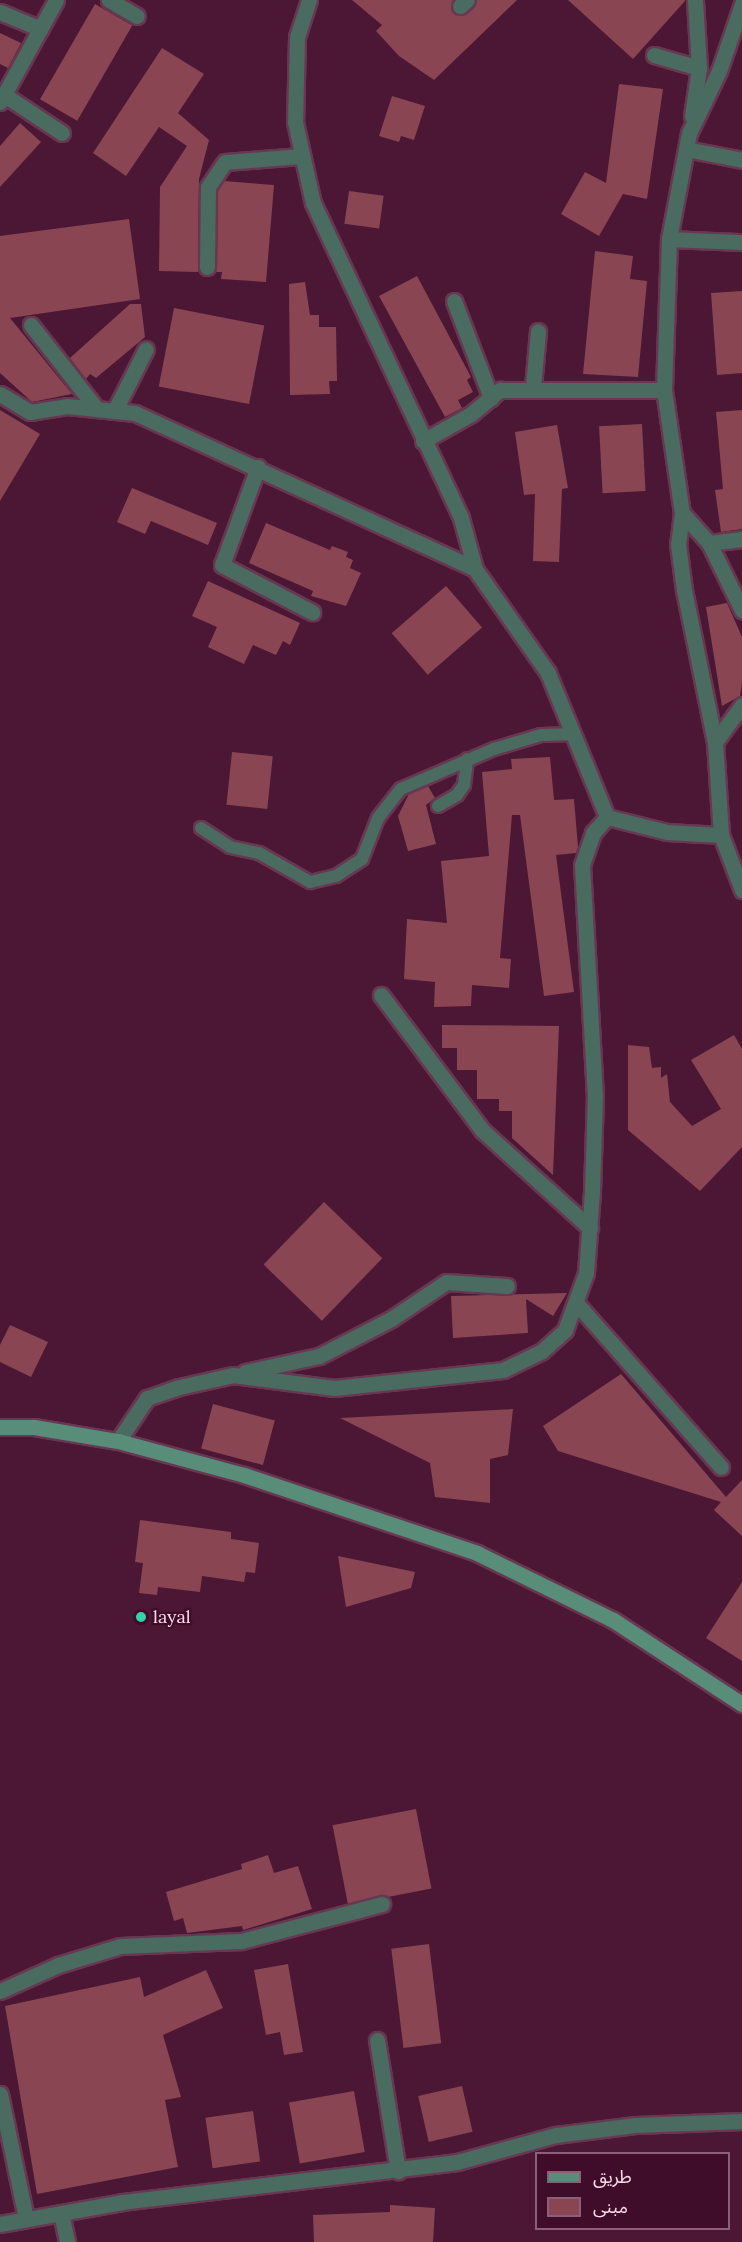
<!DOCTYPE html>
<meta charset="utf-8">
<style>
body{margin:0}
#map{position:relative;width:742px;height:2242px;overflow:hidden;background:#4b1734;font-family:Lora,"Noto Sans Arabic",serif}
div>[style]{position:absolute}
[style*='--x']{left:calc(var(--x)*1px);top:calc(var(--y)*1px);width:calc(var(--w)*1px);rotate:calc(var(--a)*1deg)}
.building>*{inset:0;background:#8a4552;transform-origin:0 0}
.roads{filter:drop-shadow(2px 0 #683751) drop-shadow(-2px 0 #683751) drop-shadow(0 2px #683751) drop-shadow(0 -2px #683751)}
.lane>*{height:12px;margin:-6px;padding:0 6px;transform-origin:6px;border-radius:6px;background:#4a6b5f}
.street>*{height:15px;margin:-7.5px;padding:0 7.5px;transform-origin:7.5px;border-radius:7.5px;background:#4a6b5f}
.secondary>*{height:15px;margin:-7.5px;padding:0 7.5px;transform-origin:7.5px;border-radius:7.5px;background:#588d7a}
.dots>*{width:16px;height:16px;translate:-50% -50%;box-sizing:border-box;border:3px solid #3f0c2a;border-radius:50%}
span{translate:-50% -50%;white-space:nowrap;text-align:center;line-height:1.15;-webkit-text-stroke:4.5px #3f0c2a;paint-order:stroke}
.poi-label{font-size:18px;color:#fedceb}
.left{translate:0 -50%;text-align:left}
.legend{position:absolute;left:535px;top:2152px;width:195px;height:78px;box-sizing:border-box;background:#3f0c2a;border:2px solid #8b5f77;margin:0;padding:8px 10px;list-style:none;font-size:18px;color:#fedceb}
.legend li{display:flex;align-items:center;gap:12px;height:30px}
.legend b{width:30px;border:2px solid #8b5f77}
</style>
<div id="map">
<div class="building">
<div style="clip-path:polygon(352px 0,453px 0,452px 12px,461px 16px,477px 0,517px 0,434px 80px,399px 56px,376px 31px,382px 25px)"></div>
<div style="clip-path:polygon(568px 0,685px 0,685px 1px,633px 59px)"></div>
<div style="left:95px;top:4px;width:43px;height:110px;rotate:30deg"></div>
<div style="clip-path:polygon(0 33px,21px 43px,8px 68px,0 64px)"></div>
<div style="clip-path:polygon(162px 48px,204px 74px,178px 113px,209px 140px,199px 179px,198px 272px,159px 271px,160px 187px,187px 146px,159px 127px,126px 176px,93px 153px)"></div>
<div style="clip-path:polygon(619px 84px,663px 89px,647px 199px,623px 194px,599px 236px,561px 214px,585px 172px,606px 183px)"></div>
<div style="clip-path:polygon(392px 96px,425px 106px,414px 140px,401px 136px,399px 142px,379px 136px)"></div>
<div style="clip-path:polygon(20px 123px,41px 142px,0 187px,0 146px)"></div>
<div style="clip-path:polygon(224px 181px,274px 185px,266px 282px,221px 279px,222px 272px,215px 272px,218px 190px)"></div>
<div style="left:349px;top:191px;width:35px;height:33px;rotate:8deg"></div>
<div style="clip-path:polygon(129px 219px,140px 299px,10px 318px,72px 394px,32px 402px,0 373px,0 236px)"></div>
<div style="clip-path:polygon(595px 251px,633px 256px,630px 279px,647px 281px,638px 377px,583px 374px)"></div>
<div style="clip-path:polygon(417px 276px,471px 377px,467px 380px,473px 392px,458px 400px,462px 408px,445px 417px,379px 296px)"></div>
<div style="clip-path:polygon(305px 282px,310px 315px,319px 315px,319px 327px,336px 327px,337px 381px,329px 381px,330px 394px,290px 395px,289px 284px)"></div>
<div style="clip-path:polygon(742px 291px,742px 373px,717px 375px,711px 293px)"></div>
<div style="clip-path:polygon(130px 304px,141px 304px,145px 337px,96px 378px,90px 374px,86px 379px,70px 358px)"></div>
<div style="left:174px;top:308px;width:92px;height:80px;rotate:11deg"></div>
<div style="clip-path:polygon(0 410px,40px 434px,0 501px)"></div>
<div style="clip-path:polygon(742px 410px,742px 529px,721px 532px,715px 490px,723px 489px,716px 412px)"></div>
<div style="left:642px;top:424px;width:67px;height:43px;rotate:87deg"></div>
<div style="clip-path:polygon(557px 425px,568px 488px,562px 489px,559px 562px,533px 561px,535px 494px,524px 495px,515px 432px)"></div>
<div style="clip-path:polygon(132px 488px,217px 523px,208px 545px,151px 521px,145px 534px,117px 522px)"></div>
<div style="clip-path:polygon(266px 523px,330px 550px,332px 546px,348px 552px,346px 557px,353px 560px,350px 568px,361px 573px,346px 606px,311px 596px,313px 591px,249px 563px)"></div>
<div style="clip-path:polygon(208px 581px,300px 623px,290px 645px,283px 641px,276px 655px,253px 645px,244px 664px,208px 647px,217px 627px,192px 616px)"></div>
<div style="left:446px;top:586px;width:55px;height:72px;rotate:49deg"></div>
<div style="clip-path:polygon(727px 603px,742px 637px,742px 682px,740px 696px,722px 706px,706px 607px)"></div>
<div style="left:232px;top:752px;width:41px;height:53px;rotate:6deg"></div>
<div style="clip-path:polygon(550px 757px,554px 800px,574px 799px,578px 847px,576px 853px,556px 855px,574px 992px,544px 996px,520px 815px,512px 815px,500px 958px,511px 959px,509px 988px,472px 985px,471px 1006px,434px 1007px,435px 982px,404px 979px,407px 919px,447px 923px,441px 861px,489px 856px,482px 772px,512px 769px,511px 759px)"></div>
<div style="clip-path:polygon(428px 786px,435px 798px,426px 805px,436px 844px,408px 851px,398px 816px,409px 794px)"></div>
<div style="clip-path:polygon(442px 1025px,559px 1026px,553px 1175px,512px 1138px,512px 1111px,499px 1111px,499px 1099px,477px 1099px,477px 1070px,457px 1070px,457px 1048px,442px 1048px)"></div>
<div style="clip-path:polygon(734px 1035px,742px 1049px,742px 1147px,700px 1191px,628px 1130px,628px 1045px,649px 1047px,652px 1068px,661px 1067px,661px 1078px,667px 1074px,670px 1102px,692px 1126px,721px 1109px,691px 1060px)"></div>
<div style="left:324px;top:1202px;width:81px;height:87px;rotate:44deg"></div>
<div style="clip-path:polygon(567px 1293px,553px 1316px,526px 1299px,528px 1333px,453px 1338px,451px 1296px)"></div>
<div style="clip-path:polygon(10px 1325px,48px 1342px,31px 1377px,0 1362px,0 1345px)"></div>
<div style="clip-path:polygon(621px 1374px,726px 1497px,742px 1480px,742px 1536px,714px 1510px,721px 1502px,558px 1451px,543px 1426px)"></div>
<div style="left:213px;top:1404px;width:64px;height:46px;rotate:15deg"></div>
<div style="clip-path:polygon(513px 1409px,508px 1455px,490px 1459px,490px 1503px,435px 1497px,430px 1463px,340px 1418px)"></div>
<div style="clip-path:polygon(140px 1520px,231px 1532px,231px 1539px,259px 1543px,255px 1573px,246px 1572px,244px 1582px,202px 1576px,200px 1592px,158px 1587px,157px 1595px,139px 1593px,143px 1563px,135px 1562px)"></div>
<div style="clip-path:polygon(338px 1556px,415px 1572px,411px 1588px,346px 1607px)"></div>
<div style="clip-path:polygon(742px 1582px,742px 1661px,706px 1638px)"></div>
<div style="left:416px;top:1809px;width:81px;height:85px;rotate:79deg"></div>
<div style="clip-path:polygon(268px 1855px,274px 1873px,298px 1866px,312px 1909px,243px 1930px,242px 1926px,187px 1933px,183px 1918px,174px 1921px,166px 1892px,242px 1869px,241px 1864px)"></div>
<div style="left:429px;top:1944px;width:100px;height:38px;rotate:83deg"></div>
<div style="clip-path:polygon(288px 1964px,303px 2052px,284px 2055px,280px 2032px,266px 2035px,254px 1970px)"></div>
<div style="clip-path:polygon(206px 1970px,223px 2008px,163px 2035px,181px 2097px,165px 2100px,178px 2167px,37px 2194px,5px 2006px,140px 1977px,144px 1997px)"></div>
<div style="left:462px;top:2086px;width:47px;height:45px;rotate:77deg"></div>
<div style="left:354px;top:2091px;width:62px;height:66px;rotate:80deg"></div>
<div style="left:253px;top:2111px;width:51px;height:48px;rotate:82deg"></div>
<div style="clip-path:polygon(390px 2205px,435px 2208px,433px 2242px,314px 2242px,313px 2215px,390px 2212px)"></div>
</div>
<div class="roads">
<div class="lane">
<div style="--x:438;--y:806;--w:22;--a:-30"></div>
<div style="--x:457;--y:795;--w:12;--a:-55"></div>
<div style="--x:464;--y:785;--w:26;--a:-83"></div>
<div style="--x:201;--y:828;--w:35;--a:33"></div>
<div style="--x:230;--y:847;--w:30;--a:12"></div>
<div style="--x:259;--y:853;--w:59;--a:29.6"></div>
<div style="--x:310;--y:882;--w:27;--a:-13"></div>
<div style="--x:336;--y:876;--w:31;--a:-33"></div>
<div style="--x:362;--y:859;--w:44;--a:-68.7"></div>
<div style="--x:378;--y:818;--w:37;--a:-52"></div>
<div style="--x:401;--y:789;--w:101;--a:-23.3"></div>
<div style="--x:494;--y:749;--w:49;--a:-16.6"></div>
<div style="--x:541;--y:735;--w:32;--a:-2"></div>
</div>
<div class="street">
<div style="--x:109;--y:0;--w:32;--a:30"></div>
<div style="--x:309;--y:0;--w:39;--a:108"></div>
<div style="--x:297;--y:37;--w:85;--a:91.3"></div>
<div style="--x:295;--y:122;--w:83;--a:77.5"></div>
<div style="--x:313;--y:203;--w:348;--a:64.8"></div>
<div style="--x:461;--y:518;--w:53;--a:74.6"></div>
<div style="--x:475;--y:569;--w:127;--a:54.9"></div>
<div style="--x:548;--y:673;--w:156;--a:67.7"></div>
<div style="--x:742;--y:4;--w:71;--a:108.9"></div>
<div style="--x:719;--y:71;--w:69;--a:115.8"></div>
<div style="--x:689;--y:133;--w:108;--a:100.7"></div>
<div style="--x:669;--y:239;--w:151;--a:91.9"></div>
<div style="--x:664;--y:390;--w:124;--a:81.7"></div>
<div style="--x:682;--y:513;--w:31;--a:97"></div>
<div style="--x:678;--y:544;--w:46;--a:82.6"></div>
<div style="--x:684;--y:590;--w:155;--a:78.5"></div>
<div style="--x:715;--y:742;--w:93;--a:86.3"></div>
<div style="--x:721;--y:835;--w:59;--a:69.1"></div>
<div style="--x:460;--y:6;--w:9;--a:-41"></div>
<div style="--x:0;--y:12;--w:44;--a:22.5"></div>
<div style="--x:654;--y:55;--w:47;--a:16.1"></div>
<div style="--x:6;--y:96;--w:67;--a:33.5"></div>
<div style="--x:0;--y:102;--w:116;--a:-61.2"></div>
<div style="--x:692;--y:116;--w:49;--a:-81.7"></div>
<div style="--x:699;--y:68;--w:68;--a:-93.4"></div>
<div style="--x:686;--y:149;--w:57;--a:11.1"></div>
<div style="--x:669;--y:239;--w:73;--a:2.4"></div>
<div style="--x:207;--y:267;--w:80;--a:-89.3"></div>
<div style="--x:208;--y:187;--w:30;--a:-56"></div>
<div style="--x:225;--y:162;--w:76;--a:-4.5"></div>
<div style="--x:454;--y:301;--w:104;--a:69.1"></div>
<div style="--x:31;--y:325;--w:104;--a:52"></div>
<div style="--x:533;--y:387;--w:56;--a:-84.9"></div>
<div style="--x:0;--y:394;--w:35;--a:31"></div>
<div style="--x:30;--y:412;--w:37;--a:-9"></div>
<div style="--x:67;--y:406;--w:68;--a:5.9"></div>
<div style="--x:135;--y:413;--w:374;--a:24.6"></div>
<div style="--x:115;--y:410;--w:68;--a:-63.1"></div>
<div style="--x:423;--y:441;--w:55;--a:-29.4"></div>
<div style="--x:471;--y:414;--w:38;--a:-40"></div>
<div style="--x:500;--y:390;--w:164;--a:0"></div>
<div style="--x:258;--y:467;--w:104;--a:110.2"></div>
<div style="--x:222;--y:565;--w:102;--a:27.6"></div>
<div style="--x:682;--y:513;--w:40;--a:48"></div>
<div style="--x:709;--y:543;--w:75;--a:63.8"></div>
<div style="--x:709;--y:543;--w:33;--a:-7"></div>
<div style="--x:715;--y:742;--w:46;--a:-53.9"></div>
<div style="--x:607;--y:817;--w:62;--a:14"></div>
<div style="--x:667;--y:832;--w:54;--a:3.2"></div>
<div style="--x:381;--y:995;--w:169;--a:53.2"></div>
<div style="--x:482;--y:1130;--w:146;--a:42.2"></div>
<div style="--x:578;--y:1305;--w:216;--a:48.6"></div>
<div style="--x:245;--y:1372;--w:76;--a:-12.2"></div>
<div style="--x:319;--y:1356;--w:81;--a:-27.2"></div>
<div style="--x:391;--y:1319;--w:66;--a:-33.9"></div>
<div style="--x:446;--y:1282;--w:61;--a:3.8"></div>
<div style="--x:118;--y:1441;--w:52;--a:-56"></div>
<div style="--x:147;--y:1398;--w:34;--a:-19"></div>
<div style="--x:179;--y:1387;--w:55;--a:-12.5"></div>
<div style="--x:233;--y:1375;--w:102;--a:7.3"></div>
<div style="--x:334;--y:1388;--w:170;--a:-6.1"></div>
<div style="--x:503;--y:1370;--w:43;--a:-26"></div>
<div style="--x:542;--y:1351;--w:31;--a:-42"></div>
<div style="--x:565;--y:1330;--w:61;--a:-69.8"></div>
<div style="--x:586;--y:1273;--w:82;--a:-85.8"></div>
<div style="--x:592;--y:1191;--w:94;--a:-88.2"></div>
<div style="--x:595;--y:1097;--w:232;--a:-93.2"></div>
<div style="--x:582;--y:865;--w:34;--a:-71"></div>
<div style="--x:593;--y:833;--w:21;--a:-49"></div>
<div style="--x:0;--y:1991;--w:64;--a:-24.1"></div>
<div style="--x:58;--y:1965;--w:65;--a:-17"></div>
<div style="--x:120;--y:1946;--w:121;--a:-2.4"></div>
<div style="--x:241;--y:1941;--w:146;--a:-14.7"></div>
<div style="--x:377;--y:2040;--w:133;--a:80.9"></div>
<div style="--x:0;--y:2094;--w:127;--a:78.2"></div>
<div style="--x:61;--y:2213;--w:30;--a:78"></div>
<div style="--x:0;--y:2224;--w:124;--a:-10.2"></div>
<div style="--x:122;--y:2202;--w:337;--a:-6.8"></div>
<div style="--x:457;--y:2162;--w:103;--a:-15.3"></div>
<div style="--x:556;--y:2135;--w:80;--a:-7.2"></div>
<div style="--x:635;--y:2125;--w:107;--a:-2.1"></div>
</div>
<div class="secondary">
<div style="--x:0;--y:1427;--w:34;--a:0"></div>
<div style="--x:34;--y:1427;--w:85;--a:9.5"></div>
<div style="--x:118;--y:1441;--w:131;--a:15.1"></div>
<div style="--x:244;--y:1475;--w:246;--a:18.5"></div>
<div style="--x:477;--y:1553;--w:152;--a:26.2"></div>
<div style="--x:613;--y:1620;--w:154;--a:33.1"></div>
</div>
</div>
<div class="dots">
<div style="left:141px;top:1617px;background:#33d4a8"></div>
</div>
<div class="poi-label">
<span class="left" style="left:153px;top:1617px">layal</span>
</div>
<ul class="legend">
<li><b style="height:8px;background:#588d7a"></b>طريق</li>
<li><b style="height:16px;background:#8a4552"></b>مبنى</li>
</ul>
</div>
